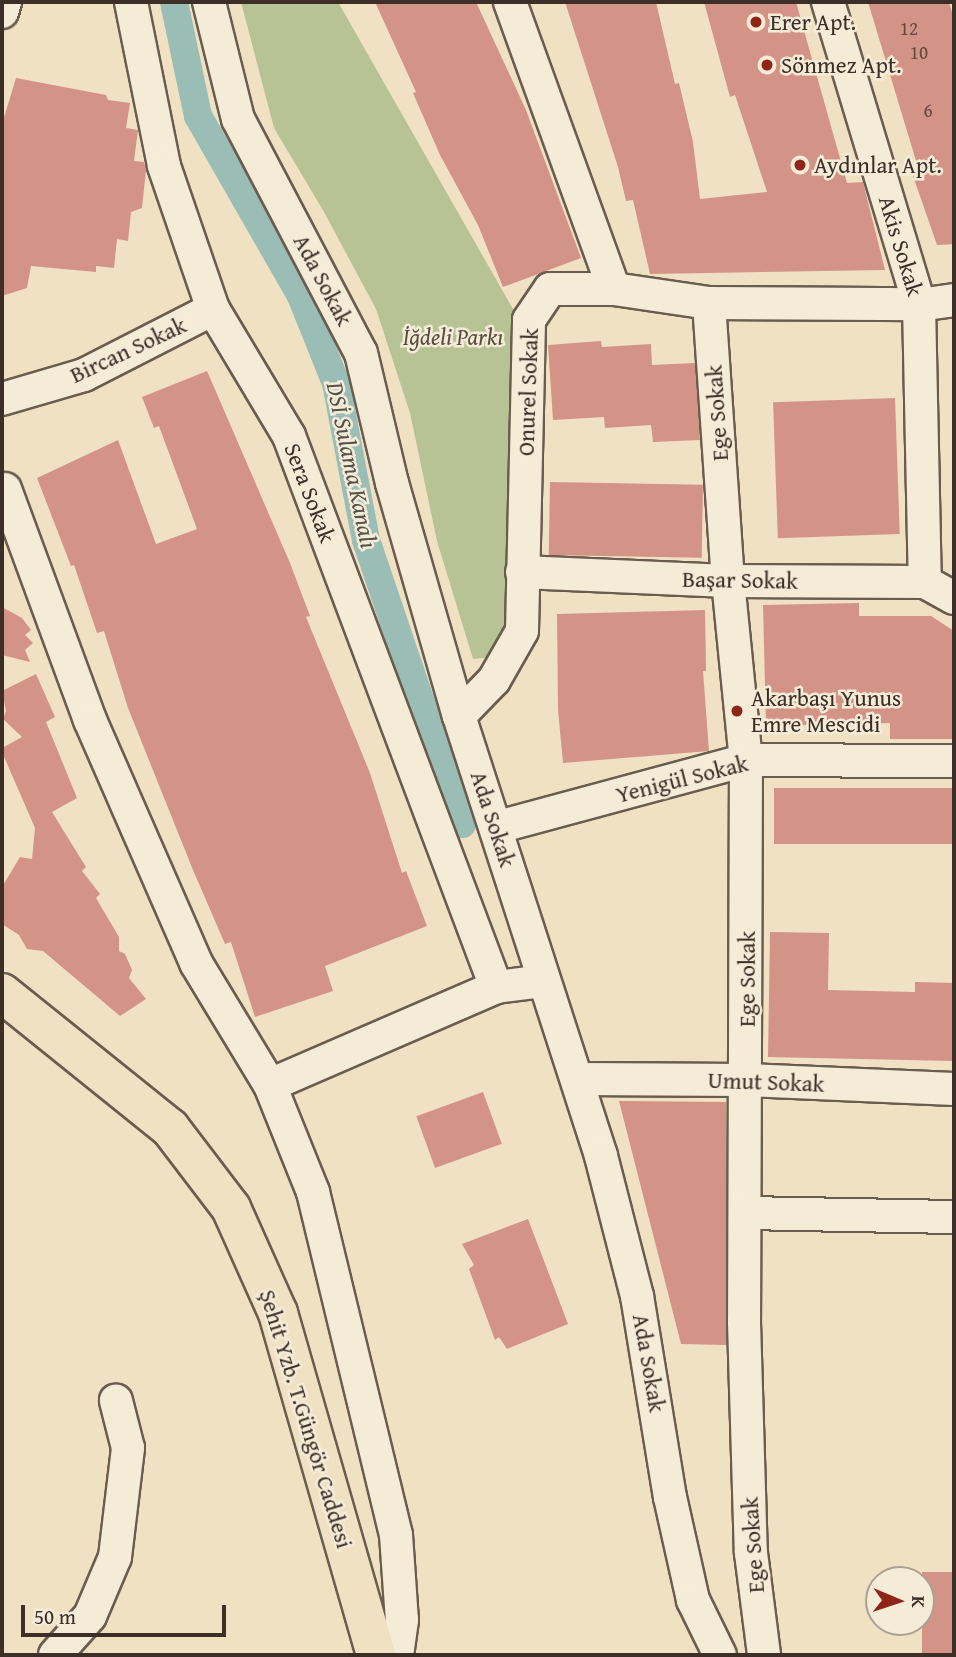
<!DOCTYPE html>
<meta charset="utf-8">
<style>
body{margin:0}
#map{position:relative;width:956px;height:1657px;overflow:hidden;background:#f0e1c3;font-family:"Gentium Book Plus",serif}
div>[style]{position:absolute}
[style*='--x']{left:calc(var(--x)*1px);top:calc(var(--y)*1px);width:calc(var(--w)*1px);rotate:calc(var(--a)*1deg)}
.green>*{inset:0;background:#b8c395}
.canal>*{height:28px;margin:-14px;padding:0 14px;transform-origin:14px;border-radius:14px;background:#9abdb5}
.building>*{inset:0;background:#d39487;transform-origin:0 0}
.roads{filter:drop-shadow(2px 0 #6a5c4f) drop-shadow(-2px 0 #6a5c4f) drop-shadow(0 2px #6a5c4f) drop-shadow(0 -2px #6a5c4f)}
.street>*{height:32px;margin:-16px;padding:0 16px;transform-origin:16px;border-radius:16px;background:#f5ecd8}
.primary>*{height:38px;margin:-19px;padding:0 19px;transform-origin:19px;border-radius:19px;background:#f0e1c3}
.dots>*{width:19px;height:19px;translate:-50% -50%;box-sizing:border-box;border:4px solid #f5ecd8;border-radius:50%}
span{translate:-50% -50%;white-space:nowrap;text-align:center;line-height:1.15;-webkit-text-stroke:5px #f5ecd8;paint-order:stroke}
.number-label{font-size:19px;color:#624840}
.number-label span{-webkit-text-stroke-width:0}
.poi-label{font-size:23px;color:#3d2f28}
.left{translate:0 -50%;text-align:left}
.street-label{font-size:23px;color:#3d2f28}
.park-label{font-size:23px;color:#564d3e;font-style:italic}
.water-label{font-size:24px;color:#54524b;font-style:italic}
.frame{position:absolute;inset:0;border:4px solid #3d2f28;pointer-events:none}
.north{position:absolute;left:865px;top:1566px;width:70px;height:70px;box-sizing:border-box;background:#f5ecd8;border:2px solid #aba092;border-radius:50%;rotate:92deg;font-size:19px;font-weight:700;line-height:28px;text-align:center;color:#3d2f28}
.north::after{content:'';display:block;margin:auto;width:24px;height:32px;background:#8f2418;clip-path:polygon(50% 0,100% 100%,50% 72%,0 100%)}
.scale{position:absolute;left:21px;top:1605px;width:205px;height:32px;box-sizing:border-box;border:4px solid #3d2f28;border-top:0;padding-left:9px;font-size:21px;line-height:24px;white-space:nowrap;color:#3d2f28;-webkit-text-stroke:5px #f5ecd8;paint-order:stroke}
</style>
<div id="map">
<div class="green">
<div style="clip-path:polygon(241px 2px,338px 2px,517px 316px,515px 621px,502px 656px,473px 659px,437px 541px,410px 413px,376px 309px,324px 212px,274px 128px)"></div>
</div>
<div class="canal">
<div style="--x:174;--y:2;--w:116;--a:78.1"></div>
<div style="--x:198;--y:116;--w:207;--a:60.2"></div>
<div style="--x:301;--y:296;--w:94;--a:68.1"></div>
<div style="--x:336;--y:383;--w:160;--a:79.2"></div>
<div style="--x:366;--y:540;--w:300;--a:71.3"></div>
</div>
<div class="building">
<div style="clip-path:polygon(375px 2px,476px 2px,526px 110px,581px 258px,503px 287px,478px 225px,440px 155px,413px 93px,416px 92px)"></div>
<div style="clip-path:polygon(565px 2px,656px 2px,675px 84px,679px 83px,693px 142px,700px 199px,767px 192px,735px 95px,730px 97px,704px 2px,796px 2px,847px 183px,863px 182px,885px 270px,650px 274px,633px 200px,626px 201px,618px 167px)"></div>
<div style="clip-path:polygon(868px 2px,949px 2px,954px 19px,954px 244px,937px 245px,913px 176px,920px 174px)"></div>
<div style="clip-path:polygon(16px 78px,106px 95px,108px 100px,130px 103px,126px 128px,138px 130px,134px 161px,144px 162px,146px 170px,142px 208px,131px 212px,128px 241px,117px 239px,114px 268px,96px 266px,96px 272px,31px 266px,27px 288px,2px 296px,2px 124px)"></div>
<div style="clip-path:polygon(601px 341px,602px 347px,651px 344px,652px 365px,695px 363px,700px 440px,653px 442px,651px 425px,605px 428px,604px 417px,553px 420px,548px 345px)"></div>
<div style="clip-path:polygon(207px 371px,290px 563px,310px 616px,306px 617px,370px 773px,402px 873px,406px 871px,427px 926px,325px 966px,333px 991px,255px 1017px,231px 942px,225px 944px,193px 870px,128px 708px,104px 631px,97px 633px,74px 565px,71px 566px,37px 478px,118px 440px,156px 544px,197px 529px,159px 426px,154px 428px,142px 397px)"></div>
<div style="left:895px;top:398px;width:136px;height:122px;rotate:88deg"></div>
<div style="left:550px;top:482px;width:153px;height:73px;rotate:1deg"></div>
<div style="clip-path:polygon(859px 603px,859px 616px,931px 616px,954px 631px,954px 739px,890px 739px,890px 723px,766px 726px,763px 605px)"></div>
<div style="clip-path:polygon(2px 607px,22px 618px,31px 630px,25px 635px,33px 643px,25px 650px,30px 662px,2px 655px)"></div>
<div style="clip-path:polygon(705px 610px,706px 671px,703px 671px,709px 751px,563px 763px,558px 710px,557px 614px)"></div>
<div style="clip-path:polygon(36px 674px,55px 717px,46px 722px,77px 798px,52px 812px,86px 867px,82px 871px,100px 894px,96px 898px,119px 937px,119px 951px,125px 954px,132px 970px,129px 978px,146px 999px,120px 1016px,43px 951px,27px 949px,19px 935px,2px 924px,2px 887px,20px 857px,32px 859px,35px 828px,2px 752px,2px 748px,22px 737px,3px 719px,6px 711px,2px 691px)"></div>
<div style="left:774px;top:788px;width:180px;height:56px"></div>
<div style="clip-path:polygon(770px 932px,829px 933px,828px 990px,915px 992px,915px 982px,954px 983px,954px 1061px,768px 1057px)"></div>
<div style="left:483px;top:1092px;width:55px;height:71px;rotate:70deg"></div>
<div style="clip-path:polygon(619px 1101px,726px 1102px,726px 1345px,681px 1344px)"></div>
<div style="clip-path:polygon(528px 1219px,568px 1324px,507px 1349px,499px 1337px,495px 1340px,469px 1269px,474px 1265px,462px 1244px)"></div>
<div style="left:922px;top:1572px;width:32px;height:83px"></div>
</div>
<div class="roads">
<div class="street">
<div style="--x:131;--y:2;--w:167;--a:78.6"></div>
<div style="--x:164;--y:166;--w:151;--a:71.1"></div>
<div style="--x:213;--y:309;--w:148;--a:59.1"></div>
<div style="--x:289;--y:436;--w:589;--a:69.41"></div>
<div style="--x:209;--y:2;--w:121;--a:76.1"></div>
<div style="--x:238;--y:119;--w:264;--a:62.3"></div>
<div style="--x:361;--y:353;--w:134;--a:76.6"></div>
<div style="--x:392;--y:483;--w:242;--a:74"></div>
<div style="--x:459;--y:716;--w:462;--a:72.1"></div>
<div style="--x:601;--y:1156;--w:145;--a:75.6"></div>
<div style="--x:637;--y:1296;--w:204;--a:80.7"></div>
<div style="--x:670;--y:1497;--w:106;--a:77.4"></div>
<div style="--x:693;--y:1600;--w:61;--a:63.9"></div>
<div style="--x:510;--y:2;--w:305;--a:70.1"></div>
<div style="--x:828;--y:2;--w:315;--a:73.2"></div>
<div style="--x:919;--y:304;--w:278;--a:88.8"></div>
<div style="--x:2;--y:12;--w:10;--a:-73"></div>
<div style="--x:709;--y:303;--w:279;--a:86.1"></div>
<div style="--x:728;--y:581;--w:180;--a:84.3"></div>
<div style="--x:746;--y:760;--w:562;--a:90.2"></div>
<div style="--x:744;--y:1322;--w:231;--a:88.3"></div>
<div style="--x:751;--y:1553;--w:103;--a:82.7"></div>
<div style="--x:2;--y:399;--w:85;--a:-16.3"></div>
<div style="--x:84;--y:375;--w:145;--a:-27.1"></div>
<div style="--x:5;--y:489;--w:246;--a:69.8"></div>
<div style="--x:90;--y:720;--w:265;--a:66.4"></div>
<div style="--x:196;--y:963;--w:143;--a:58.8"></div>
<div style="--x:270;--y:1085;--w:115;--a:68.1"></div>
<div style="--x:313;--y:1192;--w:353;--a:76.4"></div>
<div style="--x:396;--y:1535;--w:85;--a:86"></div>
<div style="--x:402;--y:1620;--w:35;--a:98"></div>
<div style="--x:522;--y:572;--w:206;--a:2.5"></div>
<div style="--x:728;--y:581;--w:197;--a:0.3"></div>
<div style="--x:925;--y:582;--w:33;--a:29"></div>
<div style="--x:459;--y:716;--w:50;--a:-45.8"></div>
<div style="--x:494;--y:680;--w:56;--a:-60.3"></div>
<div style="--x:522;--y:631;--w:311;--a:-88.7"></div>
<div style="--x:529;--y:320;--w:37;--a:-56"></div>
<div style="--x:550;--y:289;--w:64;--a:0"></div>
<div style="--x:614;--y:289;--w:96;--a:8.4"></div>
<div style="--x:709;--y:303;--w:217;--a:0.3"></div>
<div style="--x:926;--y:304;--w:28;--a:-8"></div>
<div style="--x:498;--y:827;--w:257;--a:-15.1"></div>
<div style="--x:746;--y:760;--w:208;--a:0.3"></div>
<div style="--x:578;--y:1079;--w:169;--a:0.3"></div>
<div style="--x:747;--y:1080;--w:207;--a:2.5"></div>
<div style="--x:270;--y:1085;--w:246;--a:-23.4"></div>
<div style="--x:496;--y:987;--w:47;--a:-7.3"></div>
<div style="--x:745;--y:1213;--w:209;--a:1.1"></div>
<div style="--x:55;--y:1655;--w:52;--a:-48.1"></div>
<div style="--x:90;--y:1616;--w:64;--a:-67"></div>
<div style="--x:115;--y:1557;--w:110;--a:-83.2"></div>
<div style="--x:128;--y:1448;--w:49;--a:-104.3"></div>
</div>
<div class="primary">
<div style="--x:2;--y:993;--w:216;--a:38.8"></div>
<div style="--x:170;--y:1128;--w:101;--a:52.7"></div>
<div style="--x:231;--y:1208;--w:115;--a:65.9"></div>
<div style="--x:278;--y:1313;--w:356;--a:74"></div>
</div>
</div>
<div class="dots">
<div style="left:756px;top:22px;background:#8f2418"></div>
<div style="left:767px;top:65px;background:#8f2418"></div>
<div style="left:800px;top:165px;background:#8f2418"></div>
<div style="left:737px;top:711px;background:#8f2418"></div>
</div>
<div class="number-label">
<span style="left:909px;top:29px">12</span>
<span style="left:919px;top:53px">10</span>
<span style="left:928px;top:111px">6</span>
</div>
<div class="poi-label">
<span class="left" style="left:770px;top:22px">Erer Apt.</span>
<span class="left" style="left:781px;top:65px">Sönmez Apt.</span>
<span class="left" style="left:814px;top:165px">Aydınlar Apt.</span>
<span class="left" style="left:751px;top:711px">Akarbaşı Yunus<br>Emre Mescidi</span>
</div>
<div class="street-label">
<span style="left:901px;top:246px;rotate:73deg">Akis Sokak</span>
<span style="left:323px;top:280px;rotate:62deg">Ada Sokak</span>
<span style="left:128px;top:350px;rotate:-25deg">Bircan Sokak</span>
<span style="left:528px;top:392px;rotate:-88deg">Onurel Sokak</span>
<span style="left:717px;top:413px;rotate:-94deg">Ege Sokak</span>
<span style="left:310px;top:493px;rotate:69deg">Sera Sokak</span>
<span style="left:740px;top:580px;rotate:1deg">Başar Sokak</span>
<span style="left:682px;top:779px;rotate:-14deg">Yenigül Sokak</span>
<span style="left:493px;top:819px;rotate:72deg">Ada Sokak</span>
<span style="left:747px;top:979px;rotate:-90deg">Ege Sokak</span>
<span style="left:766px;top:1082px;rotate:2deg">Umut Sokak</span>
<span style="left:649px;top:1363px;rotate:80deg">Ada Sokak</span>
<span style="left:306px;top:1419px;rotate:73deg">Şehit Yzb. T.Güngör Caddesi</span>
<span style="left:753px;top:1545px;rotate:-94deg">Ege Sokak</span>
</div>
<div class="park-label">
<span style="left:453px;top:337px">İğdeli Parkı</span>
</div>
<div class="water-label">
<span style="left:352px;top:465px;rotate:78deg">DSİ Sulama Kanalı</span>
</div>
<div class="frame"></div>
<div class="north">K</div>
<div class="scale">50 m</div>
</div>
